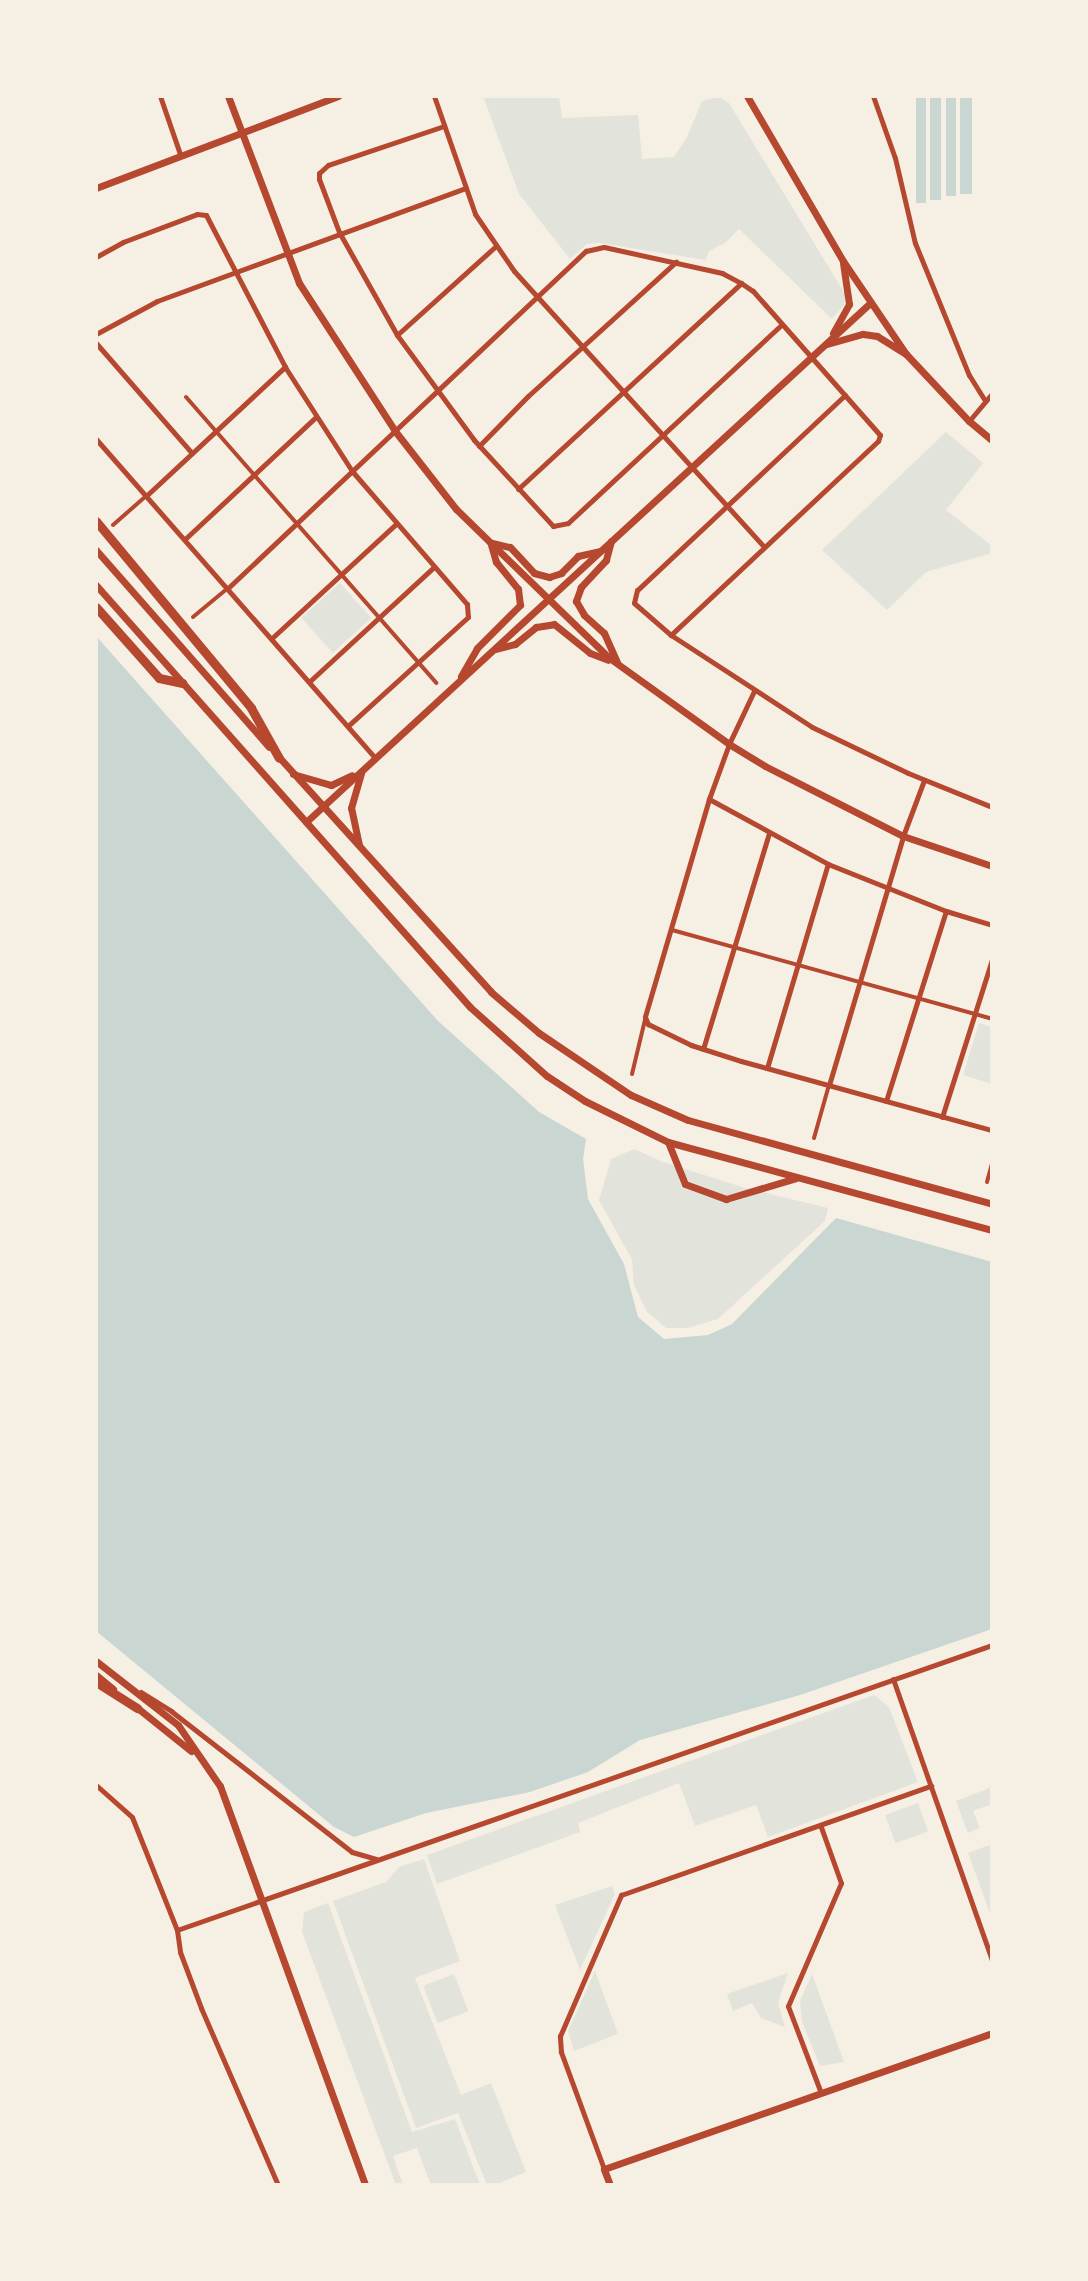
<!DOCTYPE html>
<style>
body{margin:0}
#map{position:relative;width:1088px;height:2281px;overflow:hidden;background:#f6efe4;font-family:Lato,sans-serif}
div>[style]{position:absolute}
[style*='--x']{left:calc(var(--x)*1px);top:calc(var(--y)*1px);width:calc(var(--w)*1px);rotate:calc(var(--a)*1deg)}
.green>*{inset:0;background:#e2e4dc;transform-origin:0 0}
.water>*{inset:0;background:#c9d6d2;transform-origin:0 0}
.pedestrian>*{height:4px;margin:-2px;padding:0 2px;transform-origin:2px;border-radius:2px;background:#b5482f}
.minor>*{height:5px;margin:-2.5px;padding:0 2.5px;transform-origin:2.5px;border-radius:2.5px;background:#b5482f}
.tertiary>*{height:7px;margin:-3.5px;padding:0 3.5px;transform-origin:3.5px;border-radius:3.5px;background:#b5482f}
.secondary>*{height:7px;margin:-3.5px;padding:0 3.5px;transform-origin:3.5px;border-radius:3.5px;background:#b5482f}
.trunk>*{height:9px;margin:-4.5px;padding:0 4.5px;transform-origin:4.5px;border-radius:4.5px;background:#b5482f}
span{translate:-50% -50%;white-space:nowrap;text-align:center;line-height:1.15;-webkit-text-stroke:8px #f6efe4;paint-order:stroke}
.frame{position:absolute;inset:0;border:98px solid #f6efe4;pointer-events:none}
</style>
<div id="map">
<div class="green">
<div style="clip-path:polygon(483px 96px,559px 96px,562px 118px,638px 115px,642px 159px,674px 157px,687px 137px,702px 101px,718px 97px,729px 103px,845px 294px,844px 305px,832px 319px,739px 229px,725px 243px,709px 251px,706px 260px,599px 243px,587px 244px,570px 259px,519px 194px)"></div>
<div style="clip-path:polygon(946px 432px,983px 463px,946px 510px,992px 546px,992px 553px,926px 572px,887px 610px,822px 550px)"></div>
<div style="left:340px;top:583px;width:47px;height:52px;rotate:48deg"></div>
<div style="clip-path:polygon(979px 1023px,992px 1027px,992px 1084px,963px 1075px)"></div>
<div style="clip-path:polygon(634px 1149px,663px 1162px,742px 1187px,828px 1208px,825px 1221px,718px 1319px,688px 1328px,666px 1328px,647px 1312px,634px 1285px,632px 1260px,599px 1200px,611px 1159px)"></div>
<div style="clip-path:polygon(874px 1695px,889px 1707px,918px 1782px,768px 1837px,756px 1805px,695px 1826px,679px 1783px,578px 1823px,580px 1832px,437px 1884px,427px 1855px)"></div>
<div style="clip-path:polygon(992px 1787px,992px 1804px,973px 1811px,980px 1828px,968px 1833px,956px 1801px)"></div>
<div style="left:918px;top:1803px;width:30px;height:35px;rotate:70deg"></div>
<div style="clip-path:polygon(992px 1844px,992px 1918px,968px 1853px)"></div>
<div style="clip-path:polygon(424px 1859px,460px 1961px,415px 1978px,461px 2095px,491px 2083px,526px 2172px,495px 2185px,487px 2185px,458px 2113px,416px 2128px,333px 1901px,386px 1882px,399px 1867px)"></div>
<div style="clip-path:polygon(612px 1886px,615px 1894px,580px 1970px,555px 1905px)"></div>
<div style="clip-path:polygon(328px 1903px,412px 2132px,455px 2119px,480px 2185px,431px 2185px,417px 2148px,393px 2156px,403px 2185px,396px 2185px,302px 1932px,304px 1912px)"></div>
<div style="clip-path:polygon(595px 1971px,618px 2034px,574px 2051px,568px 2031px)"></div>
<div style="clip-path:polygon(788px 1973px,778px 2003px,785px 2027px,761px 2018px,752px 2003px,733px 2011px,727px 1994px)"></div>
<div style="left:454px;top:1974px;width:40px;height:33px;rotate:69deg"></div>
<div style="clip-path:polygon(812px 1974px,844px 2062px,820px 2066px,802px 2022px,800px 2001px)"></div>
</div>
<div class="water">
<div style="left:916px;top:96px;width:10px;height:107px"></div>
<div style="left:930px;top:96px;width:11px;height:104px"></div>
<div style="left:946px;top:96px;width:10px;height:100px"></div>
<div style="left:960px;top:96px;width:12px;height:98px"></div>
<div style="clip-path:polygon(96px 636px,438px 1021px,539px 1112px,586px 1139px,583px 1159px,588px 1199px,624px 1264px,638px 1317px,664px 1339px,708px 1335px,732px 1324px,836px 1218px,992px 1262px,992px 1629px,800px 1695px,640px 1740px,588px 1772px,530px 1792px,426px 1813px,354px 1837px,334px 1827px,96px 1631px)"></div>
</div>
<div class="pedestrian">
<div style="--x:186;--y:397;--w:380;--a:48.8"></div>
<div style="--x:113;--y:525;--w:44;--a:-41.3"></div>
<div style="--x:193;--y:617;--w:45;--a:-39.6"></div>
<div style="--x:672;--y:930;--w:332;--a:15.5"></div>
<div style="--x:632;--y:1074;--w:56;--a:-76.5"></div>
<div style="--x:814;--y:1138;--w:55;--a:-74.2"></div>
<div style="--x:987;--y:1182;--w:20;--a:-75"></div>
</div>
<div class="minor">
<div style="--x:160;--y:96;--w:61;--a:71"></div>
<div style="--x:434;--y:96;--w:125;--a:70.8"></div>
<div style="--x:475;--y:214;--w:69;--a:55.6"></div>
<div style="--x:514;--y:271;--w:372;--a:47.8"></div>
<div style="--x:873;--y:96;--w:66;--a:70.5"></div>
<div style="--x:895;--y:158;--w:87;--a:76.8"></div>
<div style="--x:915;--y:243;--w:143;--a:67.8"></div>
<div style="--x:969;--y:375;--w:28;--a:58"></div>
<div style="--x:444;--y:126;--w:122;--a:161.4"></div>
<div style="--x:328;--y:165;--w:12;--a:138"></div>
<div style="--x:319;--y:173;--w:6;--a:90"></div>
<div style="--x:319;--y:179;--w:57;--a:69.3"></div>
<div style="--x:339;--y:232;--w:118;--a:60.6"></div>
<div style="--x:397;--y:335;--w:130;--a:53.7"></div>
<div style="--x:474;--y:440;--w:117;--a:47.4"></div>
<div style="--x:553;--y:526;--w:15;--a:-11"></div>
<div style="--x:568;--y:523;--w:292;--a:-42.9"></div>
<div style="--x:96;--y:257;--w:31;--a:-29"></div>
<div style="--x:123;--y:242;--w:79;--a:-20.7"></div>
<div style="--x:197;--y:214;--w:9;--a:6"></div>
<div style="--x:206;--y:215;--w:171;--a:62.5"></div>
<div style="--x:285;--y:367;--w:124;--a:57.2"></div>
<div style="--x:352;--y:471;--w:176;--a:49.2"></div>
<div style="--x:467;--y:604;--w:13;--a:86"></div>
<div style="--x:468;--y:617;--w:162;--a:137.8"></div>
<div style="--x:96;--y:334;--w:69;--a:-28.4"></div>
<div style="--x:157;--y:301;--w:329;--a:-20.1"></div>
<div style="--x:397;--y:335;--w:133;--a:-42"></div>
<div style="--x:96;--y:343;--w:146;--a:48.9"></div>
<div style="--x:845;--y:395;--w:285;--a:136.8"></div>
<div style="--x:637;--y:590;--w:13;--a:103"></div>
<div style="--x:634;--y:603;--w:49;--a:40.9"></div>
<div style="--x:671;--y:635;--w:168;--a:33.1"></div>
<div style="--x:812;--y:727;--w:106;--a:25.6"></div>
<div style="--x:908;--y:773;--w:91;--a:22"></div>
<div style="--x:969;--y:421;--w:35;--a:-50"></div>
<div style="--x:96;--y:439;--w:424;--a:48.8"></div>
<div style="--x:479;--y:446;--w:70;--a:-45.6"></div>
<div style="--x:528;--y:396;--w:200;--a:-42.2"></div>
<div style="--x:518;--y:489;--w:304;--a:-42.7"></div>
<div style="--x:146;--y:496;--w:190;--a:-42.9"></div>
<div style="--x:185;--y:539;--w:179;--a:-43"></div>
<div style="--x:228;--y:588;--w:492;--a:-43.3"></div>
<div style="--x:586;--y:251;--w:18;--a:-13"></div>
<div style="--x:604;--y:247;--w:121;--a:12.4"></div>
<div style="--x:722;--y:273;--w:21;--a:28"></div>
<div style="--x:741;--y:283;--w:14;--a:34"></div>
<div style="--x:753;--y:291;--w:192;--a:48.6"></div>
<div style="--x:880;--y:435;--w:6;--a:108"></div>
<div style="--x:878;--y:441;--w:284;--a:136.9"></div>
<div style="--x:272;--y:638;--w:167;--a:-42.6"></div>
<div style="--x:310;--y:681;--w:167;--a:-42.6"></div>
<div style="--x:754;--y:691;--w:59;--a:115.3"></div>
<div style="--x:729;--y:744;--w:59;--a:110"></div>
<div style="--x:709;--y:799;--w:227;--a:106.4"></div>
<div style="--x:645;--y:1017;--w:8;--a:67"></div>
<div style="--x:648;--y:1024;--w:48;--a:26"></div>
<div style="--x:691;--y:1045;--w:52;--a:17.7"></div>
<div style="--x:741;--y:1061;--w:260;--a:15.4"></div>
<div style="--x:709;--y:799;--w:136;--a:28.6"></div>
<div style="--x:828;--y:864;--w:127;--a:21.7"></div>
<div style="--x:946;--y:911;--w:48;--a:16.9"></div>
<div style="--x:703;--y:1049;--w:226;--a:-73"></div>
<div style="--x:767;--y:1068;--w:213;--a:-73.4"></div>
<div style="--x:829;--y:1085;--w:260;--a:-73.4"></div>
<div style="--x:903;--y:836;--w:60;--a:-69.4"></div>
<div style="--x:886;--y:1101;--w:199;--a:-72.5"></div>
<div style="--x:942;--y:1117;--w:166;--a:-72.4"></div>
<div style="--x:893;--y:1679;--w:298;--a:70.6"></div>
<div style="--x:141;--y:1692;--w:36;--a:32"></div>
<div style="--x:171;--y:1711;--w:229;--a:37.9"></div>
<div style="--x:352;--y:1852;--w:25;--a:16"></div>
<div style="--x:96;--y:1785;--w:48;--a:41.6"></div>
<div style="--x:132;--y:1817;--w:122;--a:68.3"></div>
<div style="--x:177;--y:1930;--w:22;--a:82"></div>
<div style="--x:180;--y:1952;--w:60;--a:69.4"></div>
<div style="--x:201;--y:2008;--w:193;--a:66.5"></div>
<div style="--x:177;--y:1930;--w:863;--a:-19.27"></div>
<div style="--x:821;--y:2093;--w:93;--a:-110.8"></div>
<div style="--x:788;--y:2006;--w:134;--a:-66.7"></div>
<div style="--x:841;--y:1883;--w:59;--a:-109.7"></div>
<div style="--x:604;--y:2169;--w:125;--a:-110.2"></div>
<div style="--x:561;--y:2052;--w:16;--a:-94"></div>
<div style="--x:560;--y:2036;--w:154;--a:-66.6"></div>
<div style="--x:621;--y:1895;--w:329;--a:-19.4"></div>
</div>
<div class="tertiary">
<div style="--x:228;--y:96;--w:200;--a:69.2"></div>
<div style="--x:299;--y:283;--w:176;--a:57"></div>
<div style="--x:395;--y:431;--w:99;--a:52"></div>
<div style="--x:456;--y:509;--w:212;--a:44.2"></div>
<div style="--x:608;--y:657;--w:149;--a:35.7"></div>
<div style="--x:729;--y:744;--w:42;--a:31.4"></div>
<div style="--x:765;--y:766;--w:155;--a:26.9"></div>
<div style="--x:903;--y:836;--w:94;--a:18.6"></div>
<div style="--x:96;--y:188;--w:259;--a:-20.8"></div>
<div style="--x:833;--y:333;--w:33;--a:-61"></div>
<div style="--x:849;--y:304;--w:41;--a:-98.3"></div>
<div style="--x:827;--y:344;--w:37;--a:-16"></div>
<div style="--x:863;--y:334;--w:14;--a:8"></div>
<div style="--x:877;--y:336;--w:34;--a:32"></div>
<div style="--x:611;--y:541;--w:20;--a:105"></div>
<div style="--x:606;--y:560;--w:37;--a:133"></div>
<div style="--x:581;--y:587;--w:15;--a:110"></div>
<div style="--x:576;--y:601;--w:16;--a:60"></div>
<div style="--x:584;--y:615;--w:27;--a:42"></div>
<div style="--x:604;--y:633;--w:32;--a:66"></div>
<div style="--x:492;--y:543;--w:18;--a:13"></div>
<div style="--x:510;--y:547;--w:35;--a:47"></div>
<div style="--x:534;--y:573;--w:16;--a:15"></div>
<div style="--x:549;--y:577;--w:13;--a:-18"></div>
<div style="--x:561;--y:573;--w:24;--a:-45"></div>
<div style="--x:578;--y:556;--w:23;--a:-13"></div>
<div style="--x:495;--y:649;--w:21;--a:-14"></div>
<div style="--x:515;--y:644;--w:27;--a:-39"></div>
<div style="--x:536;--y:627;--w:18;--a:-9"></div>
<div style="--x:554;--y:624;--w:46;--a:38.9"></div>
<div style="--x:590;--y:653;--w:19;--a:21"></div>
<div style="--x:461;--y:676;--w:32;--a:-60"></div>
<div style="--x:477;--y:648;--w:61;--a:-45"></div>
<div style="--x:520;--y:605;--w:16;--a:-97"></div>
<div style="--x:518;--y:589;--w:35;--a:-129"></div>
<div style="--x:496;--y:562;--w:19;--a:-106"></div>
<div style="--x:293;--y:774;--w:40;--a:16"></div>
<div style="--x:331;--y:785;--w:23;--a:-25"></div>
<div style="--x:306;--y:822;--w:766;--a:-42.62"></div>
<div style="--x:359;--y:845;--w:38;--a:-102"></div>
<div style="--x:351;--y:808;--w:37;--a:-74"></div>
<div style="--x:610;--y:2185;--w:17;--a:-111"></div>
<div style="--x:604;--y:2169;--w:411;--a:-19.3"></div>
</div>
<div class="secondary">
<div style="--x:747;--y:96;--w:191;--a:59.8"></div>
<div style="--x:843;--y:261;--w:112;--a:55.9"></div>
<div style="--x:906;--y:354;--w:92;--a:46.8"></div>
<div style="--x:969;--y:421;--w:30;--a:40"></div>
<div style="--x:96;--y:550;--w:262;--a:48.7"></div>
<div style="--x:96;--y:585;--w:564;--a:48.45"></div>
<div style="--x:470;--y:1007;--w:103;--a:41.9"></div>
<div style="--x:547;--y:1076;--w:45;--a:33.3"></div>
<div style="--x:585;--y:1101;--w:93;--a:26.3"></div>
<div style="--x:668;--y:1142;--w:336;--a:15.2"></div>
<div style="--x:278;--y:756;--w:318;--a:47.9"></div>
<div style="--x:491;--y:992;--w:63;--a:40.5"></div>
<div style="--x:539;--y:1033;--w:111;--a:34"></div>
<div style="--x:631;--y:1095;--w:62;--a:23.7"></div>
<div style="--x:688;--y:1120;--w:315;--a:15.4"></div>
<div style="--x:668;--y:1142;--w:45;--a:68"></div>
<div style="--x:685;--y:1184;--w:44;--a:20.1"></div>
<div style="--x:726;--y:1199;--w:73;--a:-16.7"></div>
<div style="--x:96;--y:1661;--w:104;--a:38"></div>
<div style="--x:178;--y:1725;--w:74;--a:55.5"></div>
<div style="--x:220;--y:1786;--w:425;--a:70"></div>
<div style="--x:96;--y:1675;--w:22;--a:39"></div>
<div style="--x:135;--y:1706;--w:72;--a:38.8"></div>
</div>
<div class="trunk">
<div style="--x:96;--y:521;--w:243;--a:50.3"></div>
<div style="--x:251;--y:708;--w:57;--a:60.8"></div>
<div style="--x:96;--y:607;--w:95;--a:48.4"></div>
<div style="--x:159;--y:678;--w:24;--a:12"></div>
<div style="--x:96;--y:1682;--w:49;--a:32.4"></div>
</div>
<div class="frame"></div>
</div>
